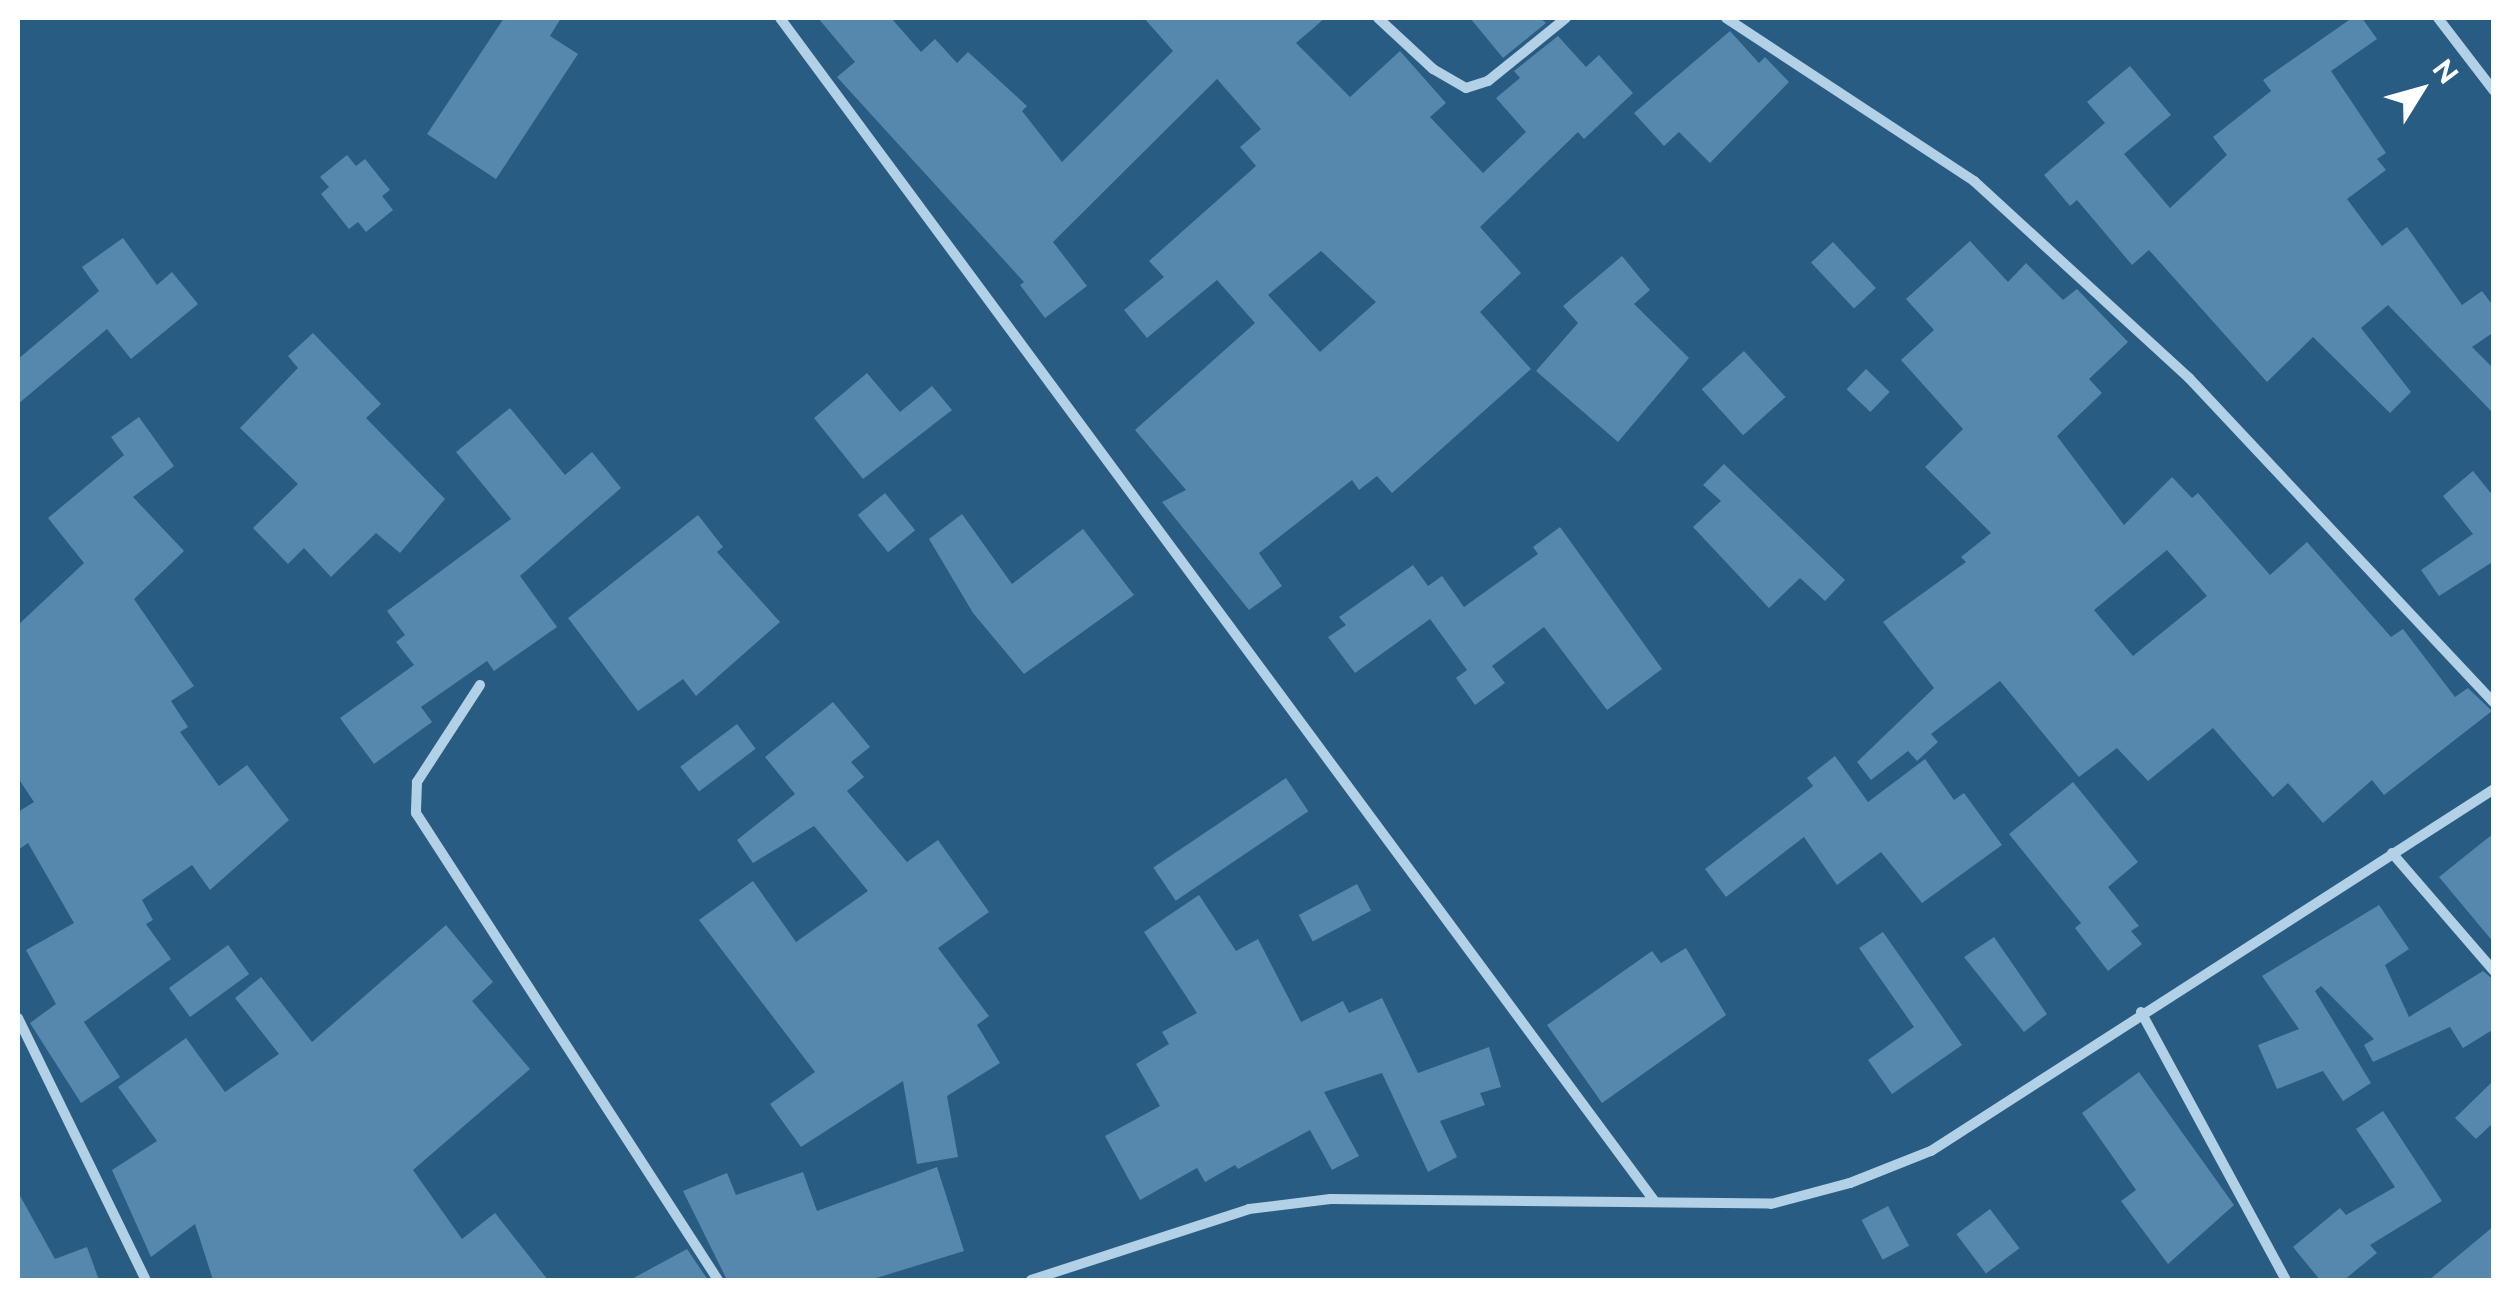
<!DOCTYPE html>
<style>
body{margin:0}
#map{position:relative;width:2511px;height:1298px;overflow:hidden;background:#295c82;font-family:Raleway,sans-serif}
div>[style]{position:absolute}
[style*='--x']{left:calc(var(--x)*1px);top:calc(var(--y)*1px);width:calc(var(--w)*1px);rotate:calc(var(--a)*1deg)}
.building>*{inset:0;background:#5687ac;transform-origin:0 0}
.minor>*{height:10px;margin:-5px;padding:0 5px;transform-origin:5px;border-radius:5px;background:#b2d0e6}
span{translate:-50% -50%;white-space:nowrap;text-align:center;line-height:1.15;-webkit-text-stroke:10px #295c82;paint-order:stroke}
.frame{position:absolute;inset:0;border:20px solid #fff;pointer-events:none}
.north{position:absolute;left:2371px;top:40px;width:100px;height:100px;-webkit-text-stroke:8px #295c82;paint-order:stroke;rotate:53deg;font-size:28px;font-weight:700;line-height:40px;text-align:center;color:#fff}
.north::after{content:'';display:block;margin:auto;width:35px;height:45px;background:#fff;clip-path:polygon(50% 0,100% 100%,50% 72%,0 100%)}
</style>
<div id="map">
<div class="building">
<div style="clip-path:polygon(504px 18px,561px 18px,550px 36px,578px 54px,496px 179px,427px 134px)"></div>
<div style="clip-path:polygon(evenodd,818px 18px,891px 18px,921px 52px,935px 39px,957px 63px,968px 52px,1027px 106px,1022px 111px,1062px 162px,1173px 51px,1144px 18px,1325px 18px,1296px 43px,1350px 97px,1400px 51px,1446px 103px,1430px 117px,1483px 173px,1526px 132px,1496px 98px,1520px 78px,1514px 71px,1558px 36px,1586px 67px,1599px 55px,1633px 93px,1584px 139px,1578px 132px,1480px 227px,1521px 273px,1480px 312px,1531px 369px,1392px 493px,1377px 476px,1359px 490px,1352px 480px,1259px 553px,1282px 586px,1249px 610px,1162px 502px,1186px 490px,1135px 430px,1255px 323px,1217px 280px,1147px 338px,1124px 310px,1164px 277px,1149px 261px,1256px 166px,1240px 147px,1261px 129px,1217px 79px,1053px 242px,1087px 286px,1045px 318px,1020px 285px,1024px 282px,837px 77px,855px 62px,818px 18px,1321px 251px,1376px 302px,1320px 352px,1268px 295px,1321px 251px)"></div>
<div style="clip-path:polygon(1470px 18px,1540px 18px,1546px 23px,1503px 58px)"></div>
<div style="clip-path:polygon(2352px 18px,2362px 18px,2377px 39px,2331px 71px,2386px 153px,2377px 159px,2386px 170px,2347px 199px,2382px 246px,2407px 227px,2462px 305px,2482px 291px,2494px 307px,2494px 332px,2472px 347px,2494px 369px,2494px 414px,2388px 305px,2361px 328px,2411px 392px,2390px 413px,2313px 337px,2267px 382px,2149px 250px,2132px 265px,2077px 200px,2070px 206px,2044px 175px,2105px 123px,2087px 102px,2130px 66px,2171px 115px,2124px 154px,2170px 208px,2227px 155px,2213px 137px,2271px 91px,2263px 80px)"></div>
<div style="clip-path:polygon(1730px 31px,1759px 63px,1765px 57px,1789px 82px,1710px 163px,1679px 132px,1664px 146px,1634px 113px)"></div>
<div style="clip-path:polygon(347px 155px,356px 166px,365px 159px,390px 190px,382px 196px,393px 210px,366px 232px,358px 222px,349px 229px,321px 194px,329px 187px,320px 177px)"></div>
<div style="clip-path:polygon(123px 238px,157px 285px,172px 272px,198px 304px,131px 359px,107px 329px,18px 404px,18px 359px,99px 291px,82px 267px)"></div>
<div style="clip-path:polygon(evenodd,1970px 241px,2008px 282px,2026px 263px,2063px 300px,2077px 289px,2128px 342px,2089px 379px,2102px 393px,2057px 436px,2124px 525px,2172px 477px,2192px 498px,2198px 493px,2270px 575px,2307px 542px,2391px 637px,2403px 629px,2455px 697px,2468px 688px,2492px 711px,2384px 795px,2372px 780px,2323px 823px,2288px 783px,2273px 797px,2213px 728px,2148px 781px,2117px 748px,2079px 777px,2000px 681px,1931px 734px,1938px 742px,1917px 761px,1908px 751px,1871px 780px,1857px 762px,1934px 688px,1883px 622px,1966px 562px,1961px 557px,1991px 533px,1925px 467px,1963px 429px,1901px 360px,1934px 330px,1906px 299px,1970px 241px,2167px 550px,2207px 596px,2133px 656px,2094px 610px,2167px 550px)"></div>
<div style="left:1833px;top:242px;width:63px;height:30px;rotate:47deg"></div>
<div style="clip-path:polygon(1622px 256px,1650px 290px,1634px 304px,1689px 358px,1618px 442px,1536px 371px,1578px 323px,1563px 306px)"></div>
<div style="clip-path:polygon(313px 333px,381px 404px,366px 418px,445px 499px,400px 553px,376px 533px,331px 577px,304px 548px,288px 564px,253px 528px,298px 484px,240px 428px,298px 368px,288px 356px)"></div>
<div style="left:1744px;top:351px;width:62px;height:57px;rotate:48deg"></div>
<div style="left:1866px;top:369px;width:33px;height:28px;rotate:44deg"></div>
<div style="clip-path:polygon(867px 373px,900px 412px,932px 386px,952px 410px,863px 479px,814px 418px)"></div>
<div style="clip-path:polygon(510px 408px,565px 475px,592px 452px,621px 488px,520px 576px,557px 627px,494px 671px,487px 661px,421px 707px,432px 722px,374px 764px,340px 718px,414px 665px,396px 642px,405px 635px,387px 611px,511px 519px,456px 452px)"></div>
<div style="clip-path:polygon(139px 417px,174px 466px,133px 497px,184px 551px,134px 599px,194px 686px,171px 701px,188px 727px,180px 732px,219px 786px,247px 765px,289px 820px,210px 890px,192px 865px,142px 900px,153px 920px,146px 924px,171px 959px,84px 1022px,120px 1077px,81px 1103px,30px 1023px,56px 1004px,26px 950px,74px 923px,28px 843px,18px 850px,18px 812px,34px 802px,18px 778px,18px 625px,84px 563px,48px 518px,124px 455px,111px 437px)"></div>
<div style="clip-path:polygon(1724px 464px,1845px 580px,1825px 601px,1800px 578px,1769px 608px,1693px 527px,1721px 501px,1703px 485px)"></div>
<div style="clip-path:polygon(2473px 471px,2494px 497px,2494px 561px,2439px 596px,2421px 570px,2473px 534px,2443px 496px)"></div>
<div style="left:885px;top:493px;width:48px;height:35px;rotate:51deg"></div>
<div style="clip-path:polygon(962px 514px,1012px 584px,1083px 529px,1134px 595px,1024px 674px,973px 613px,929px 539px)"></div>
<div style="clip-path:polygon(698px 515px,723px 547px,717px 552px,780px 622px,696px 696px,683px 679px,638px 711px,568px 618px)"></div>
<div style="clip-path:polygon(1560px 527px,1662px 669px,1607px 710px,1544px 627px,1492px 666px,1505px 683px,1475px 705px,1456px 678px,1467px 670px,1430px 619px,1355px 673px,1328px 637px,1346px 625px,1339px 617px,1413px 565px,1428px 586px,1442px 576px,1464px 607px,1538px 554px,1533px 547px)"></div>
<div style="clip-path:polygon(833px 702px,870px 747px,851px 762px,864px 777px,847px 791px,907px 862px,938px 840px,989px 912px,938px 948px,989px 1016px,977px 1025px,1000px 1063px,947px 1096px,958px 1157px,917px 1164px,903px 1081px,801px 1147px,770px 1104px,815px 1072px,699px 920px,753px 881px,796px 942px,868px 891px,814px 826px,753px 863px,737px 840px,795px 794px,765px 757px)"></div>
<div style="left:737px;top:724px;width:31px;height:71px;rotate:53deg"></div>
<div style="clip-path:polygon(1835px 756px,1868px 802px,1925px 759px,1954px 800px,1964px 793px,2002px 845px,1922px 903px,1881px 852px,1837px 885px,1804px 837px,1726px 897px,1705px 869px,1813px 786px,1807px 778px)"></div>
<div style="left:1286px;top:778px;width:40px;height:160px;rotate:56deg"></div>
<div style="clip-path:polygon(2073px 782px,2138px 862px,2108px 887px,2139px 926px,2131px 931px,2142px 944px,2108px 971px,2075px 928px,2081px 923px,2009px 834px)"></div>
<div style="clip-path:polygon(2494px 833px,2494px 943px,2439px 877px)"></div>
<div style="left:1357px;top:884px;width:30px;height:66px;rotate:62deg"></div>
<div style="clip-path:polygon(1199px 895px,1236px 951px,1258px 939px,1301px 1022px,1343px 1001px,1349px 1013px,1382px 998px,1418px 1073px,1489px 1047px,1501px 1087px,1480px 1093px,1485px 1105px,1440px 1121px,1457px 1157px,1428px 1172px,1382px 1073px,1324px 1092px,1359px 1156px,1332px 1170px,1310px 1130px,1238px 1169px,1235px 1165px,1205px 1182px,1197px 1168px,1140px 1200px,1105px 1136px,1160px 1106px,1136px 1064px,1169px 1044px,1162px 1032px,1197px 1013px,1144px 932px)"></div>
<div style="clip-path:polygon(2379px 905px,2409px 949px,2385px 965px,2409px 1017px,2483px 971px,2494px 980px,2494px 1029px,2463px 1048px,2450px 1027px,2373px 1062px,2364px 1045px,2374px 1039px,2321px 986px,2315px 991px,2371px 1083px,2343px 1101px,2323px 1071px,2277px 1089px,2258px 1045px,2299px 1029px,2262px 976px)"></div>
<div style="clip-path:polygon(446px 925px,493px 982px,472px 1001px,530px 1069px,413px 1170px,462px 1239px,495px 1213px,548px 1280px,213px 1280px,195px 1224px,151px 1257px,112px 1170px,157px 1141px,118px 1087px,186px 1038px,225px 1092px,279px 1054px,235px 998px,261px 977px,312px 1042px)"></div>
<div style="clip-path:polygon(1883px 932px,1962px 1045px,1892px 1094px,1868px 1060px,1914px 1027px,1859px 948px)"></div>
<div style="clip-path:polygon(1994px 937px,2047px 1014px,2024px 1032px,1964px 957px)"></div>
<div style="left:228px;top:945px;width:36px;height:73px;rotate:54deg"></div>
<div style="clip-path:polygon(1686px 948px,1726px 1015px,1602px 1103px,1547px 1025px,1652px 951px,1661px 963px)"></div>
<div style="clip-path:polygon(2139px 1072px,2234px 1205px,2168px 1264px,2121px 1201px,2136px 1190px,2082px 1113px)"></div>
<div style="clip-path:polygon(2494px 1080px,2494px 1122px,2476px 1139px,2455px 1118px)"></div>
<div style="clip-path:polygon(2383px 1111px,2442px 1201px,2370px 1245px,2377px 1253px,2344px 1280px,2320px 1280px,2293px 1247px,2340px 1208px,2346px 1215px,2395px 1187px,2356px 1129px)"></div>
<div style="clip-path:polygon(937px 1167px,964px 1251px,870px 1280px,727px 1280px,683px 1191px,727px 1173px,736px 1195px,803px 1172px,817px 1211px)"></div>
<div style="clip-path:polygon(18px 1192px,55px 1259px,87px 1247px,99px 1280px,18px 1280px)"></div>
<div style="left:1888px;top:1206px;width:45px;height:30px;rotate:62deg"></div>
<div style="left:1990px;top:1209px;width:49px;height:42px;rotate:53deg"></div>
<div style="clip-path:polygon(2494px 1226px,2494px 1280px,2429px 1280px)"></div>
<div style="clip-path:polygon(687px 1249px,708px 1280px,630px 1280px)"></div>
</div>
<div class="minor">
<div style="--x:780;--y:18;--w:1472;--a:53.53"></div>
<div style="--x:1378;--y:18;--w:75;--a:42.8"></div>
<div style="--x:1433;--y:69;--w:38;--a:30"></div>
<div style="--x:1466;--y:88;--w:23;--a:-18"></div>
<div style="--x:1488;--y:81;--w:100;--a:-38.9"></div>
<div style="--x:1726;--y:18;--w:297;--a:33.3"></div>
<div style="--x:1974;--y:181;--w:292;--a:42.5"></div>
<div style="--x:2189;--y:378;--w:446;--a:46.8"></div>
<div style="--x:2438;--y:18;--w:92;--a:52.5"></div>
<div style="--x:480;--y:685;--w:116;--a:123"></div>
<div style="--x:417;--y:782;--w:31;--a:92"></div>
<div style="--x:416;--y:813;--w:556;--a:57.11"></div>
<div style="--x:2392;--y:853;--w:156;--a:49.2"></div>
<div style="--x:2141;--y:1012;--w:305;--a:61.6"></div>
<div style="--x:18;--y:1018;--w:292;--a:64"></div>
<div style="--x:1031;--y:1280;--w:229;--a:-18"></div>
<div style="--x:1249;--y:1209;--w:82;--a:-7"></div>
<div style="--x:1330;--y:1199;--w:441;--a:0.6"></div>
<div style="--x:1771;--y:1204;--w:82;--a:-14.9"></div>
<div style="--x:1850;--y:1183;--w:87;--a:-21.6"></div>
<div style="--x:1931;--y:1151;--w:669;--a:-32.74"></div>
</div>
<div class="frame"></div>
<div class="north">N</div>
</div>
